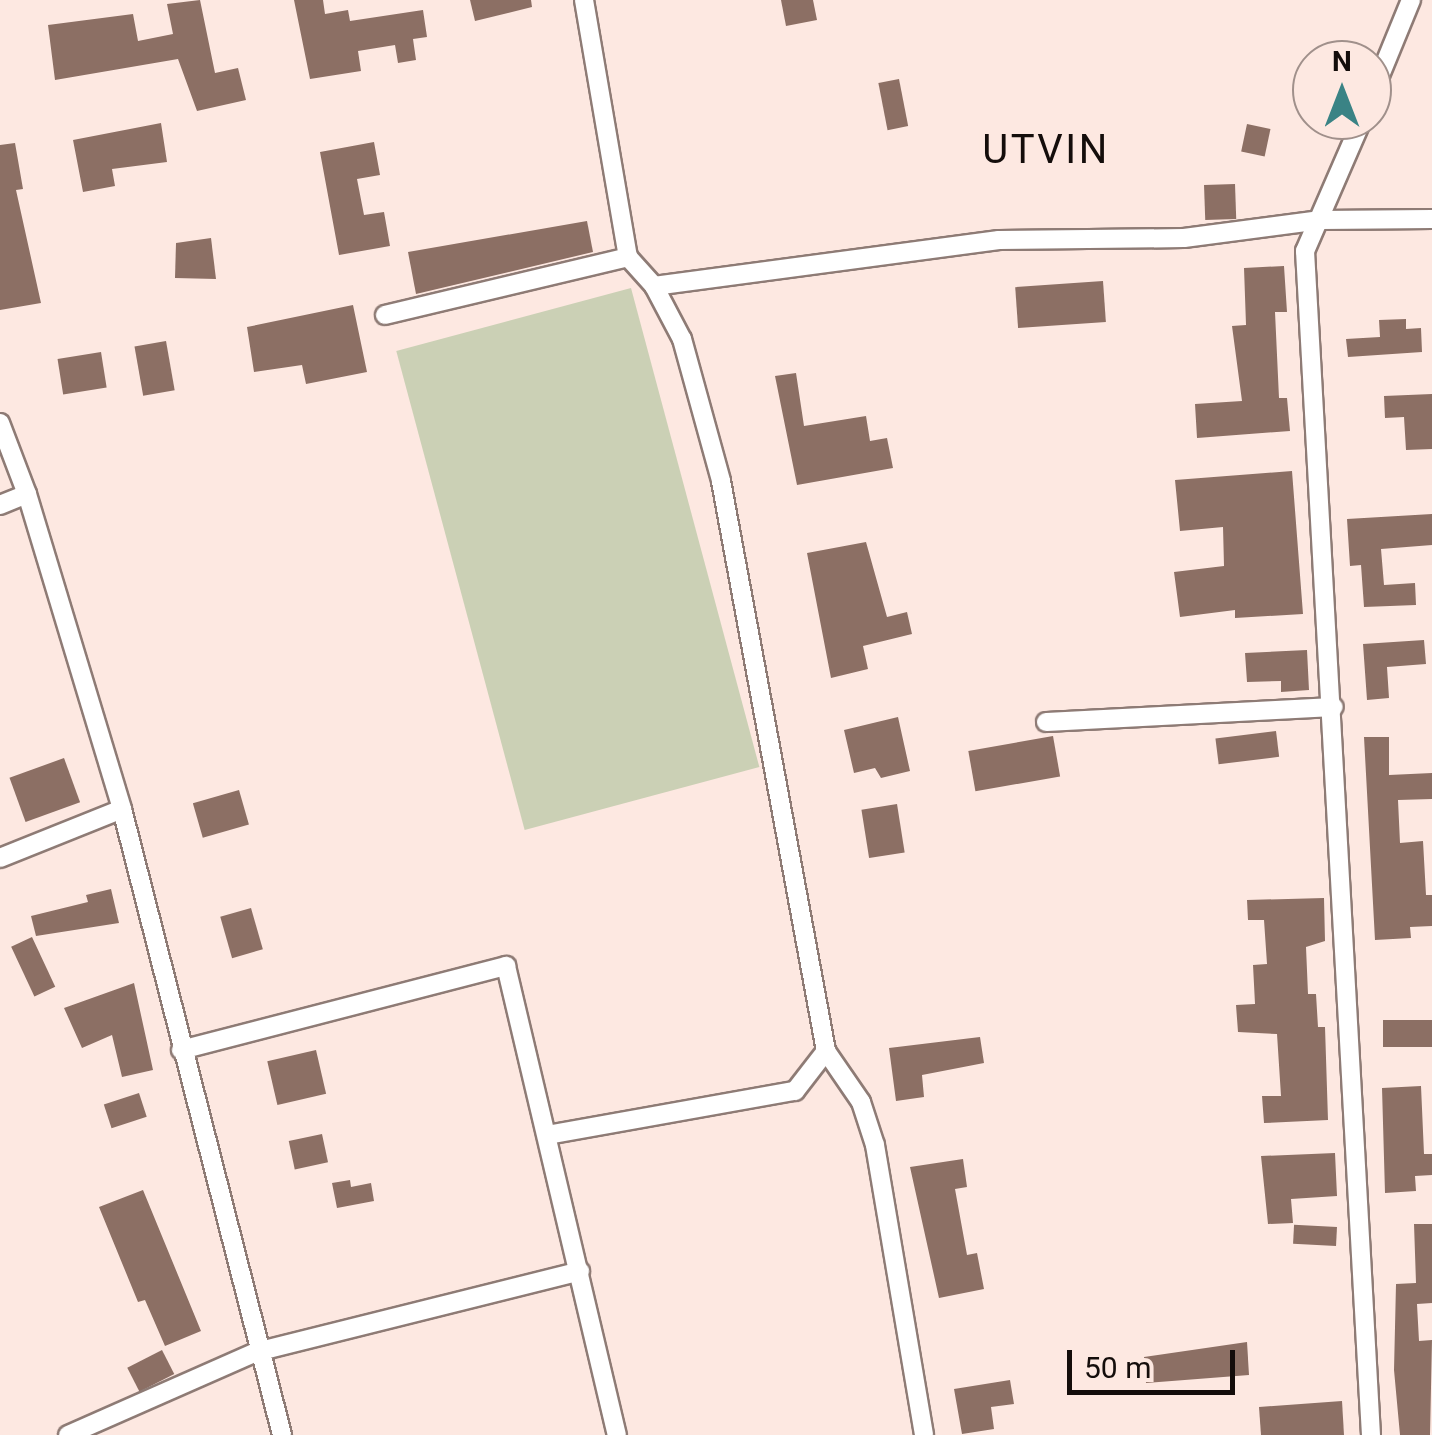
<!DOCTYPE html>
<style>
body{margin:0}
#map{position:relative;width:1432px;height:1435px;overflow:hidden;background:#fde8e1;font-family:Roboto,sans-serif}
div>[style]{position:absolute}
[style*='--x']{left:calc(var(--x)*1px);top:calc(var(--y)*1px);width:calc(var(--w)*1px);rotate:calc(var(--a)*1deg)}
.green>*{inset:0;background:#cbd0b5;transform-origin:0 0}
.building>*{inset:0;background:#8c6f64;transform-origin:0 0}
.roads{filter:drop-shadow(2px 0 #8e7b75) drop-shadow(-2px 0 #8e7b75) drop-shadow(0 2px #8e7b75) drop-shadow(0 -2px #8e7b75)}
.minor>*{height:18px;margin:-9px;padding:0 9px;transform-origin:9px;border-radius:9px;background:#fff}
span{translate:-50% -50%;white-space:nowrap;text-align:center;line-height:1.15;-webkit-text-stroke:10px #fde8e1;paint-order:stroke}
.quarter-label{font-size:40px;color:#140d0b;letter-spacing:2.5px}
.north{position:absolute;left:1292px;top:40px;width:100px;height:100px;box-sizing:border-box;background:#fde8e1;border:2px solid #a0908b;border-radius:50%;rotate:0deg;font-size:28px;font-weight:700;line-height:40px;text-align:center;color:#140d0b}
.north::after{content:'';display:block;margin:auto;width:35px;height:45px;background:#3a8385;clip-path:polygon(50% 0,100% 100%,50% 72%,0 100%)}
.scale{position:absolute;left:1067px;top:1350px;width:168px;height:45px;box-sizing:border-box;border:5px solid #140d0b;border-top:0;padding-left:12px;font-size:30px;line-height:35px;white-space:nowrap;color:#140d0b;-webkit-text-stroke:8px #fde8e1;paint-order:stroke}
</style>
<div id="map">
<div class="green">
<div style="left:631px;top:288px;width:496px;height:243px;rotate:75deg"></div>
</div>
<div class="building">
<div style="clip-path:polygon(200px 0,215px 73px,238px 68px,246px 100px,197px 111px,178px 59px,55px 80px,48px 25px,133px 14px,138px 41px,173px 34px,167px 4px)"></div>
<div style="clip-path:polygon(294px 0,323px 0,325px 14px,348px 10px,350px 21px,423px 10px,427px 37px,413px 39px,416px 60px,398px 63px,395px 45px,358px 51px,361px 71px,310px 79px)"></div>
<div style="clip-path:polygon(470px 0,531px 0,532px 7px,475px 21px)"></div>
<div style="clip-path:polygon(781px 0,813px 0,817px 20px,786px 26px)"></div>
<div style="left:899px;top:79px;width:48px;height:21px;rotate:79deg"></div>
<div style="clip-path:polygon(161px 123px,167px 162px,112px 169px,115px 186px,83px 192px,73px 140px)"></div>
<div style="left:1247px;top:124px;width:24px;height:28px;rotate:12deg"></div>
<div style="clip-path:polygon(374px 142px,380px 175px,357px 179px,364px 215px,384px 212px,390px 246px,339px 255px,320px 152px)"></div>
<div style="clip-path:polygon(15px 143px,23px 189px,16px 190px,41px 303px,0 310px,0 145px)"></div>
<div style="left:1235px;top:184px;width:35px;height:31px;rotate:88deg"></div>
<div style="clip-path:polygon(587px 221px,593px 252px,416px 294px,408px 252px)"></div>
<div style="clip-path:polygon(211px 238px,216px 279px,175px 278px,176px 243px)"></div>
<div style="clip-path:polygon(1284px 266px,1287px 312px,1275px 312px,1279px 398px,1287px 398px,1290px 431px,1197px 438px,1195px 404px,1242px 401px,1232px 326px,1246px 325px,1244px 268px)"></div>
<div style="left:1103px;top:281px;width:41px;height:88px;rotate:86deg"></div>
<div style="clip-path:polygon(353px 305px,367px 372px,306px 384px,302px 365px,254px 372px,247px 327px)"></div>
<div style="clip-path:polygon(1406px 319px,1406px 329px,1421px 328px,1422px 352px,1348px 357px,1346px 339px,1380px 337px,1379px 320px)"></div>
<div style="left:166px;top:341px;width:50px;height:32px;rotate:80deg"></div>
<div style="left:101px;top:352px;width:36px;height:44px;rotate:81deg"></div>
<div style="clip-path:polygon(796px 373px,804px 426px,866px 416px,870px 441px,887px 438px,893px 468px,797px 485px,775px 376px)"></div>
<div style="clip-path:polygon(1432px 394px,1432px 449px,1406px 450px,1404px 417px,1385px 418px,1384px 396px)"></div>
<div style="clip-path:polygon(1292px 471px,1303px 614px,1235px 618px,1235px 610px,1180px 617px,1174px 572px,1224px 566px,1223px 527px,1180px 531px,1175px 480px)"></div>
<div style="clip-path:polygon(1432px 514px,1432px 545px,1381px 549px,1384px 585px,1415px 583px,1416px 605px,1364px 607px,1361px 565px,1350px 566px,1347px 519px)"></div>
<div style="clip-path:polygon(866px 542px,887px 617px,907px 612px,912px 634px,863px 646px,868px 669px,831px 678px,807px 553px)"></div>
<div style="clip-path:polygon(1424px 640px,1426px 664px,1387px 667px,1389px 698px,1367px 700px,1363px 644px)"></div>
<div style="clip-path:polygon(1307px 650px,1309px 690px,1281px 692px,1281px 681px,1247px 682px,1245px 653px)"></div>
<div style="clip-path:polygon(898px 717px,910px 771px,881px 778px,875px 768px,854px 773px,844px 730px)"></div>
<div style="left:1276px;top:731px;width:26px;height:61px;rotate:83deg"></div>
<div style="left:1053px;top:736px;width:41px;height:86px;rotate:80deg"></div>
<div style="clip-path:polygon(1364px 737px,1389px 737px,1389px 775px,1432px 773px,1432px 799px,1398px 800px,1400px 843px,1423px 841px,1426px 895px,1432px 895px,1432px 926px,1410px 927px,1411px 938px,1375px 940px)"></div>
<div style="left:64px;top:758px;width:47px;height:58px;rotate:70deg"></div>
<div style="left:239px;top:790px;width:36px;height:48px;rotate:74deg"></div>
<div style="left:897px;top:804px;width:49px;height:36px;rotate:81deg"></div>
<div style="clip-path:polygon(111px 889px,119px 923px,36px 936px,31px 916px,88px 902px,86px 895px)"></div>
<div style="clip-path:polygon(1324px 898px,1325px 941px,1306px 947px,1308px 994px,1316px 994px,1318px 1027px,1325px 1027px,1328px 1120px,1264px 1123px,1262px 1096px,1281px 1096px,1277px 1034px,1238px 1032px,1236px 1005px,1255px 1004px,1253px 965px,1267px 964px,1264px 920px,1248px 920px,1247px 900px)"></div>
<div style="left:251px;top:908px;width:43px;height:32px;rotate:74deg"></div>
<div style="left:32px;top:937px;width:55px;height:23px;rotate:65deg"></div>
<div style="clip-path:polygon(134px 983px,153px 1070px,122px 1077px,112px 1035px,82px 1048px,64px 1008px)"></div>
<div style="left:1432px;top:1020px;width:27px;height:49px;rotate:90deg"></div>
<div style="clip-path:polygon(980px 1037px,984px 1063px,922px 1075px,924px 1097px,896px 1101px,889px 1048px)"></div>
<div style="left:316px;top:1050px;width:45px;height:50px;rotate:77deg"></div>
<div style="clip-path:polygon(1421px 1086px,1424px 1154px,1432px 1154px,1432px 1175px,1415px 1176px,1416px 1191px,1385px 1193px,1382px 1088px)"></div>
<div style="left:139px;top:1093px;width:25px;height:37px;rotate:72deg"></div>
<div style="left:322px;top:1134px;width:29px;height:34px;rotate:78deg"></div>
<div style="clip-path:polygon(1335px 1153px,1337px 1196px,1291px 1199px,1293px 1223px,1268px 1224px,1261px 1156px)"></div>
<div style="clip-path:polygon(963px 1159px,967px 1187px,955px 1189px,967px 1255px,977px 1253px,984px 1289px,939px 1298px,910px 1167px)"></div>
<div style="clip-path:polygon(350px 1180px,351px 1187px,371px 1183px,374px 1201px,337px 1208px,332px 1183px)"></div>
<div style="clip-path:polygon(143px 1190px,201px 1331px,165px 1346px,145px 1300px,138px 1302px,99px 1207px)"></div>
<div style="clip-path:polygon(1414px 1224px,1432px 1224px,1432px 1303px,1417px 1304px,1419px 1341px,1432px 1340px,1430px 1435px,1400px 1435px,1394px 1370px,1396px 1284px,1416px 1283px)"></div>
<div style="left:1337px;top:1227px;width:19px;height:43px;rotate:93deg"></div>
<div style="clip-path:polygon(1247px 1342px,1249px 1375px,1146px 1383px,1144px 1357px)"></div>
<div style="left:162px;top:1350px;width:27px;height:39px;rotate:63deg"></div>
<div style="clip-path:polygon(1010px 1380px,1014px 1404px,991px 1407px,994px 1429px,962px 1434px,954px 1389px)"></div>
<div style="clip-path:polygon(1342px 1401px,1344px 1435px,1261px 1435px,1259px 1407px)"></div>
</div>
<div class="roads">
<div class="minor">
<div style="--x:584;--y:0;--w:261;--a:80.3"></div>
<div style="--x:628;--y:257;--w:39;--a:48"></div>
<div style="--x:654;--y:286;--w:60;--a:62.2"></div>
<div style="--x:682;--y:339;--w:147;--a:74.6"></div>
<div style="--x:721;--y:481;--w:580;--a:79.56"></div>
<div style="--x:826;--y:1051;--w:62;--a:55.5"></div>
<div style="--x:861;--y:1102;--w:45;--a:72"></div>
<div style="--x:875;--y:1145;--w:294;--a:80.4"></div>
<div style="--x:1372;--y:95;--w:103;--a:-67.7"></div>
<div style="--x:1362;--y:120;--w:143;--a:113.5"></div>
<div style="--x:1305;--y:251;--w:1186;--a:86.81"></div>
<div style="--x:654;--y:286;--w:348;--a:-7.6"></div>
<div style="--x:999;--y:240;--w:185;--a:-0.6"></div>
<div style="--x:1184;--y:238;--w:138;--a:-7.5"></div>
<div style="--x:1321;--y:220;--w:111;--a:-0.5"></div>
<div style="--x:385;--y:315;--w:250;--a:-13.4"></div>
<div style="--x:0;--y:423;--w:76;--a:69.2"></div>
<div style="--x:27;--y:494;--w:29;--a:158"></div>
<div style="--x:27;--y:494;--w:329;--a:73.2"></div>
<div style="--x:122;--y:809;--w:646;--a:75.66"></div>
<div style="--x:1046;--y:722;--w:288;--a:-3"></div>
<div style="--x:0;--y:858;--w:131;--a:-21.9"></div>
<div style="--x:181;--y:1050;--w:336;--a:-14.5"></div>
<div style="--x:506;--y:966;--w:482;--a:76.7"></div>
<div style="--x:547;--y:1135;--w:252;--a:-10.1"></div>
<div style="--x:795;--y:1091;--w:51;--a:-52.2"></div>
<div style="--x:68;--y:1435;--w:206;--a:-23.8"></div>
<div style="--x:256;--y:1352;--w:334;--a:-14"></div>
</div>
</div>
<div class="quarter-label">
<span style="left:1046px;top:150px">UTVIN</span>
</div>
<div class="north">N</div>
<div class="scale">50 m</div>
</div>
